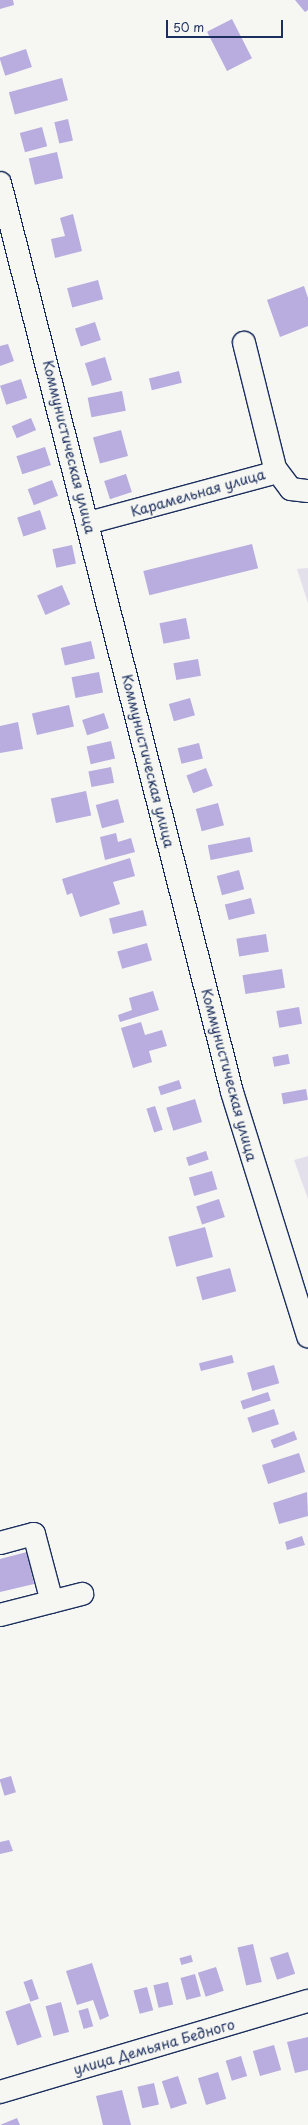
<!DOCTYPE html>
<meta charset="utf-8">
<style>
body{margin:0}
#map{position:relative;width:308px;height:2125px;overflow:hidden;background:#f6f6f2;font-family:"Playpen Sans",sans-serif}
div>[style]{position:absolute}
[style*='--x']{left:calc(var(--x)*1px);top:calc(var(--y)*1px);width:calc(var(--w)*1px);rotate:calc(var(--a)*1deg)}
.built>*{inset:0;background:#e3e0ec}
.building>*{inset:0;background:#b8adde;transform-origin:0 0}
.roads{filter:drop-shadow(1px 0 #1b2f5e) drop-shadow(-1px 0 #1b2f5e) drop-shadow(0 1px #1b2f5e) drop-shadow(0 -1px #1b2f5e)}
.minor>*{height:22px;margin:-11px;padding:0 11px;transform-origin:11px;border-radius:11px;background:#f6f6f2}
span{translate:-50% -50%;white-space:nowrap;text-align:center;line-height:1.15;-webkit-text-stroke:3px #f6f6f2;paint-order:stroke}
.street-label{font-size:14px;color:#1b2f5e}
.scale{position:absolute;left:166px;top:20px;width:117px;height:18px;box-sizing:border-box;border:2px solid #1b2f5e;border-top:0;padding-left:5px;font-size:12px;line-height:14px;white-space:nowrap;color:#1b2f5e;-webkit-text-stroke:3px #f6f6f2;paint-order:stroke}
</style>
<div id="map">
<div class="built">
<div style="clip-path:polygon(308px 568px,308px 603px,297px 569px)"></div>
<div style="clip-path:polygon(308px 1156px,308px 1199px,294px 1160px)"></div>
</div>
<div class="building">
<div style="clip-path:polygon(0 0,13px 0,14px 5px,0 9px)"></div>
<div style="clip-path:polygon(295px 0,308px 0,308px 10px,305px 12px)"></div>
<div style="left:232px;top:19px;width:44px;height:28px;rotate:63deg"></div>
<div style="left:26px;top:49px;width:19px;height:28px;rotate:72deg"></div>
<div style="left:62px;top:78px;width:23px;height:55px;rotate:75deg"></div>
<div style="left:68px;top:119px;width:22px;height:14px;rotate:77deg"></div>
<div style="left:42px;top:127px;width:20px;height:23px;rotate:75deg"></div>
<div style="left:57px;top:152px;width:27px;height:29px;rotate:77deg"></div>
<div style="clip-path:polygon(73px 214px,82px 251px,55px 258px,51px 239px,65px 236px,60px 218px)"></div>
<div style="left:98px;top:280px;width:20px;height:32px;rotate:75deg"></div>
<div style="clip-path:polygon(304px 286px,308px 298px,308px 326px,280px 337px,267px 300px)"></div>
<div style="left:95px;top:322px;width:19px;height:21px;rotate:72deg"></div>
<div style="clip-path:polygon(8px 344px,14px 361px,0 366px,0 346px)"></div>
<div style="left:105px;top:357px;width:24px;height:21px;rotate:73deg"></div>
<div style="left:179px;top:371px;width:12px;height:31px;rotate:76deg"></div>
<div style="left:21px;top:379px;width:20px;height:22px;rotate:72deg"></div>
<div style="left:122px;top:391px;width:20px;height:35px;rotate:79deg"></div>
<div style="left:31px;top:418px;width:13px;height:21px;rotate:67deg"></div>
<div style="left:121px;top:430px;width:27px;height:29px;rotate:75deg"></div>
<div style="left:45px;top:447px;width:19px;height:30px;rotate:72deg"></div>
<div style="left:126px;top:474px;width:19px;height:23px;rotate:72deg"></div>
<div style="left:52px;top:480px;width:17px;height:26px;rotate:69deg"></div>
<div style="left:40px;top:510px;width:20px;height:24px;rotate:72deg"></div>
<div style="left:252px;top:544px;width:25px;height:112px;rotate:76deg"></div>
<div style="left:72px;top:545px;width:19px;height:20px;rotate:78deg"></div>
<div style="left:62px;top:585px;width:21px;height:27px;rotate:67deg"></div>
<div style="left:186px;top:618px;width:21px;height:27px;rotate:79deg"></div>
<div style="left:91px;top:641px;width:18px;height:31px;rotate:77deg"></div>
<div style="left:198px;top:659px;width:17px;height:25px;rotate:80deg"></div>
<div style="left:99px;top:672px;width:21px;height:28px;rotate:79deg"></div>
<div style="left:190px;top:698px;width:18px;height:22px;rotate:74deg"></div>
<div style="left:69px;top:705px;width:22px;height:38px;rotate:77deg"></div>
<div style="left:104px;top:713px;width:16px;height:23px;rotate:72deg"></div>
<div style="clip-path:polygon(18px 722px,23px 749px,0 753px,0 726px)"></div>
<div style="left:111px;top:741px;width:18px;height:25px;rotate:77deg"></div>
<div style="left:199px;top:743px;width:16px;height:22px;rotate:76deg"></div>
<div style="left:111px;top:767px;width:16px;height:23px;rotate:79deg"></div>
<div style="left:206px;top:768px;width:19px;height:21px;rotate:69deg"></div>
<div style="left:86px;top:791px;width:25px;height:36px;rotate:78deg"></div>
<div style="left:118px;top:799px;width:24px;height:23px;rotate:75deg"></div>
<div style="left:218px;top:803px;width:23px;height:23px;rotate:75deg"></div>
<div style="clip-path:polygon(116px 833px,118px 842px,131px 838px,135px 852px,105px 860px,100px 837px)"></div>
<div style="left:250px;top:837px;width:15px;height:43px;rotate:79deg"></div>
<div style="clip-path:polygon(130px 858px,135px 876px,113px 882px,120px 904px,80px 917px,72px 893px,67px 895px,62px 879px)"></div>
<div style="left:239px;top:870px;width:20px;height:23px;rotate:75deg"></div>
<div style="left:251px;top:898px;width:16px;height:27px;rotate:76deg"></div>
<div style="left:143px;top:910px;width:16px;height:35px;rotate:76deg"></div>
<div style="left:266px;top:934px;width:18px;height:30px;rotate:81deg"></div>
<div style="left:147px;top:943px;width:18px;height:31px;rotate:74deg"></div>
<div style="left:282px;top:969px;width:19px;height:40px;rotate:81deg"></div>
<div style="clip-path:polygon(153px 991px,159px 1010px,120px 1022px,118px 1015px,132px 1010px,129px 998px)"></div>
<div style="left:299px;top:1007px;width:17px;height:23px;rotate:80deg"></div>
<div style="clip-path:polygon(141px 1022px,145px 1035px,162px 1030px,167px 1046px,149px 1051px,152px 1062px,133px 1068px,121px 1028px)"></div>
<div style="left:288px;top:1054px;width:10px;height:16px;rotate:79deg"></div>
<div style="left:179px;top:1080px;width:9px;height:22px;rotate:72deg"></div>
<div style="left:306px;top:1089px;width:11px;height:25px;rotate:80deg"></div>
<div style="left:195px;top:1099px;width:24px;height:30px;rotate:73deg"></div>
<div style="left:155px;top:1106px;width:25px;height:9px;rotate:72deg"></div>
<div style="left:206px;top:1151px;width:9px;height:21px;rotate:72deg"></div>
<div style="left:212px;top:1171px;width:19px;height:24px;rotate:74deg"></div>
<div style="left:219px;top:1199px;width:19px;height:24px;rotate:72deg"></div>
<div style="left:205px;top:1227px;width:31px;height:38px;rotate:75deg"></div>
<div style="left:230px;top:1268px;width:24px;height:35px;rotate:75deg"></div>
<div style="left:232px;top:1355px;width:8px;height:34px;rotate:76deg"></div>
<div style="left:274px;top:1365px;width:19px;height:28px;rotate:74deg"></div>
<div style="left:268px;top:1392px;width:9px;height:29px;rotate:72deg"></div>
<div style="left:274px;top:1409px;width:16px;height:28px;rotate:72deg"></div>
<div style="left:294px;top:1431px;width:9px;height:25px;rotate:69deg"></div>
<div style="left:299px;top:1453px;width:20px;height:39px;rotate:72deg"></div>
<div style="clip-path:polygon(307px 1492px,308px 1516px,279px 1524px,273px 1503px)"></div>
<div style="clip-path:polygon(302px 1536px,305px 1545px,287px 1550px,285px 1542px)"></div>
<div style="clip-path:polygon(27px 1552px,34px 1584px,0 1592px,0 1559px)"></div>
<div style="left:11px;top:1776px;width:17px;height:12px;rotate:73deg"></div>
<div style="clip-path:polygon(9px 1840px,13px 1851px,0 1854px,0 1842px)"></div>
<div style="left:253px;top:1944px;width:39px;height:16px;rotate:77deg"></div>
<div style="left:288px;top:1952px;width:23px;height:19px;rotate:72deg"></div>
<div style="left:191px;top:1955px;width:7px;height:12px;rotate:74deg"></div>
<div style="clip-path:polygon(92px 1963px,109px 2016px,100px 2020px,93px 2000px,77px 2005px,66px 1971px)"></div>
<div style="left:216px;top:1967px;width:25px;height:19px;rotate:72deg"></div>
<div style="left:195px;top:1974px;width:23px;height:15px;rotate:75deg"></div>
<div style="left:32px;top:1979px;width:21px;height:9px;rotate:71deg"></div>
<div style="left:168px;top:1982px;width:23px;height:15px;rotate:77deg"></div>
<div style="left:147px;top:1987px;width:24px;height:14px;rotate:75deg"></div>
<div style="left:61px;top:2002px;width:31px;height:16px;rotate:75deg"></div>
<div style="left:30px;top:2003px;width:36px;height:26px;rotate:71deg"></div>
<div style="left:88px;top:2008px;width:19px;height:10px;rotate:74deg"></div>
<div style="clip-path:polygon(308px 2037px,308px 2070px,295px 2073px,287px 2042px)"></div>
<div style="left:274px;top:2045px;width:26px;height:22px;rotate:74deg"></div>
<div style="left:241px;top:2056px;width:21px;height:16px;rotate:73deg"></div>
<div style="left:218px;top:2072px;width:28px;height:21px;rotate:73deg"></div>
<div style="left:178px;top:2076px;width:29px;height:17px;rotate:72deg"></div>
<div style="left:154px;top:2083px;width:22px;height:17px;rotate:77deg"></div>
<div style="clip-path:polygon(122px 2090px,131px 2125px,103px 2125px,96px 2096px)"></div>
<div style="clip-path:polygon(17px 2118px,20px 2125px,0 2125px)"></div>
</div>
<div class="roads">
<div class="minor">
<div style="--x:0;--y:183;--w:938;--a:75.68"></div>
<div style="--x:232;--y:1092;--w:256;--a:72.7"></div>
<div style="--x:275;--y:468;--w:26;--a:53"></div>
<div style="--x:291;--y:489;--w:17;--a:7"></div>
<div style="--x:88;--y:523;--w:188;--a:-15.1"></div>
<div style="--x:269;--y:474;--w:8;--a:-45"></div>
<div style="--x:275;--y:468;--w:129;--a:-103.9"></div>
<div style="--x:0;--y:1543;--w:35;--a:-15"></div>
<div style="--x:34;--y:1534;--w:70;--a:75.2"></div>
<div style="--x:0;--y:1615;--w:85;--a:-14.4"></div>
<div style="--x:0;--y:2092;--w:321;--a:-16.5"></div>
</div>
</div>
<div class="street-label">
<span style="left:69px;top:447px;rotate:76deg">Коммунистическая улица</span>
<span style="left:198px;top:493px;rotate:-16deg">Карамельная улица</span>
<span style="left:148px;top:761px;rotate:76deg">Коммунистическая улица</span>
<span style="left:229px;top:1075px;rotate:75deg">Коммунистическая улица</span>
<span style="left:154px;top:2047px;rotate:-16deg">улица Демьяна Бедного</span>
</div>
<div class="scale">50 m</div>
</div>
